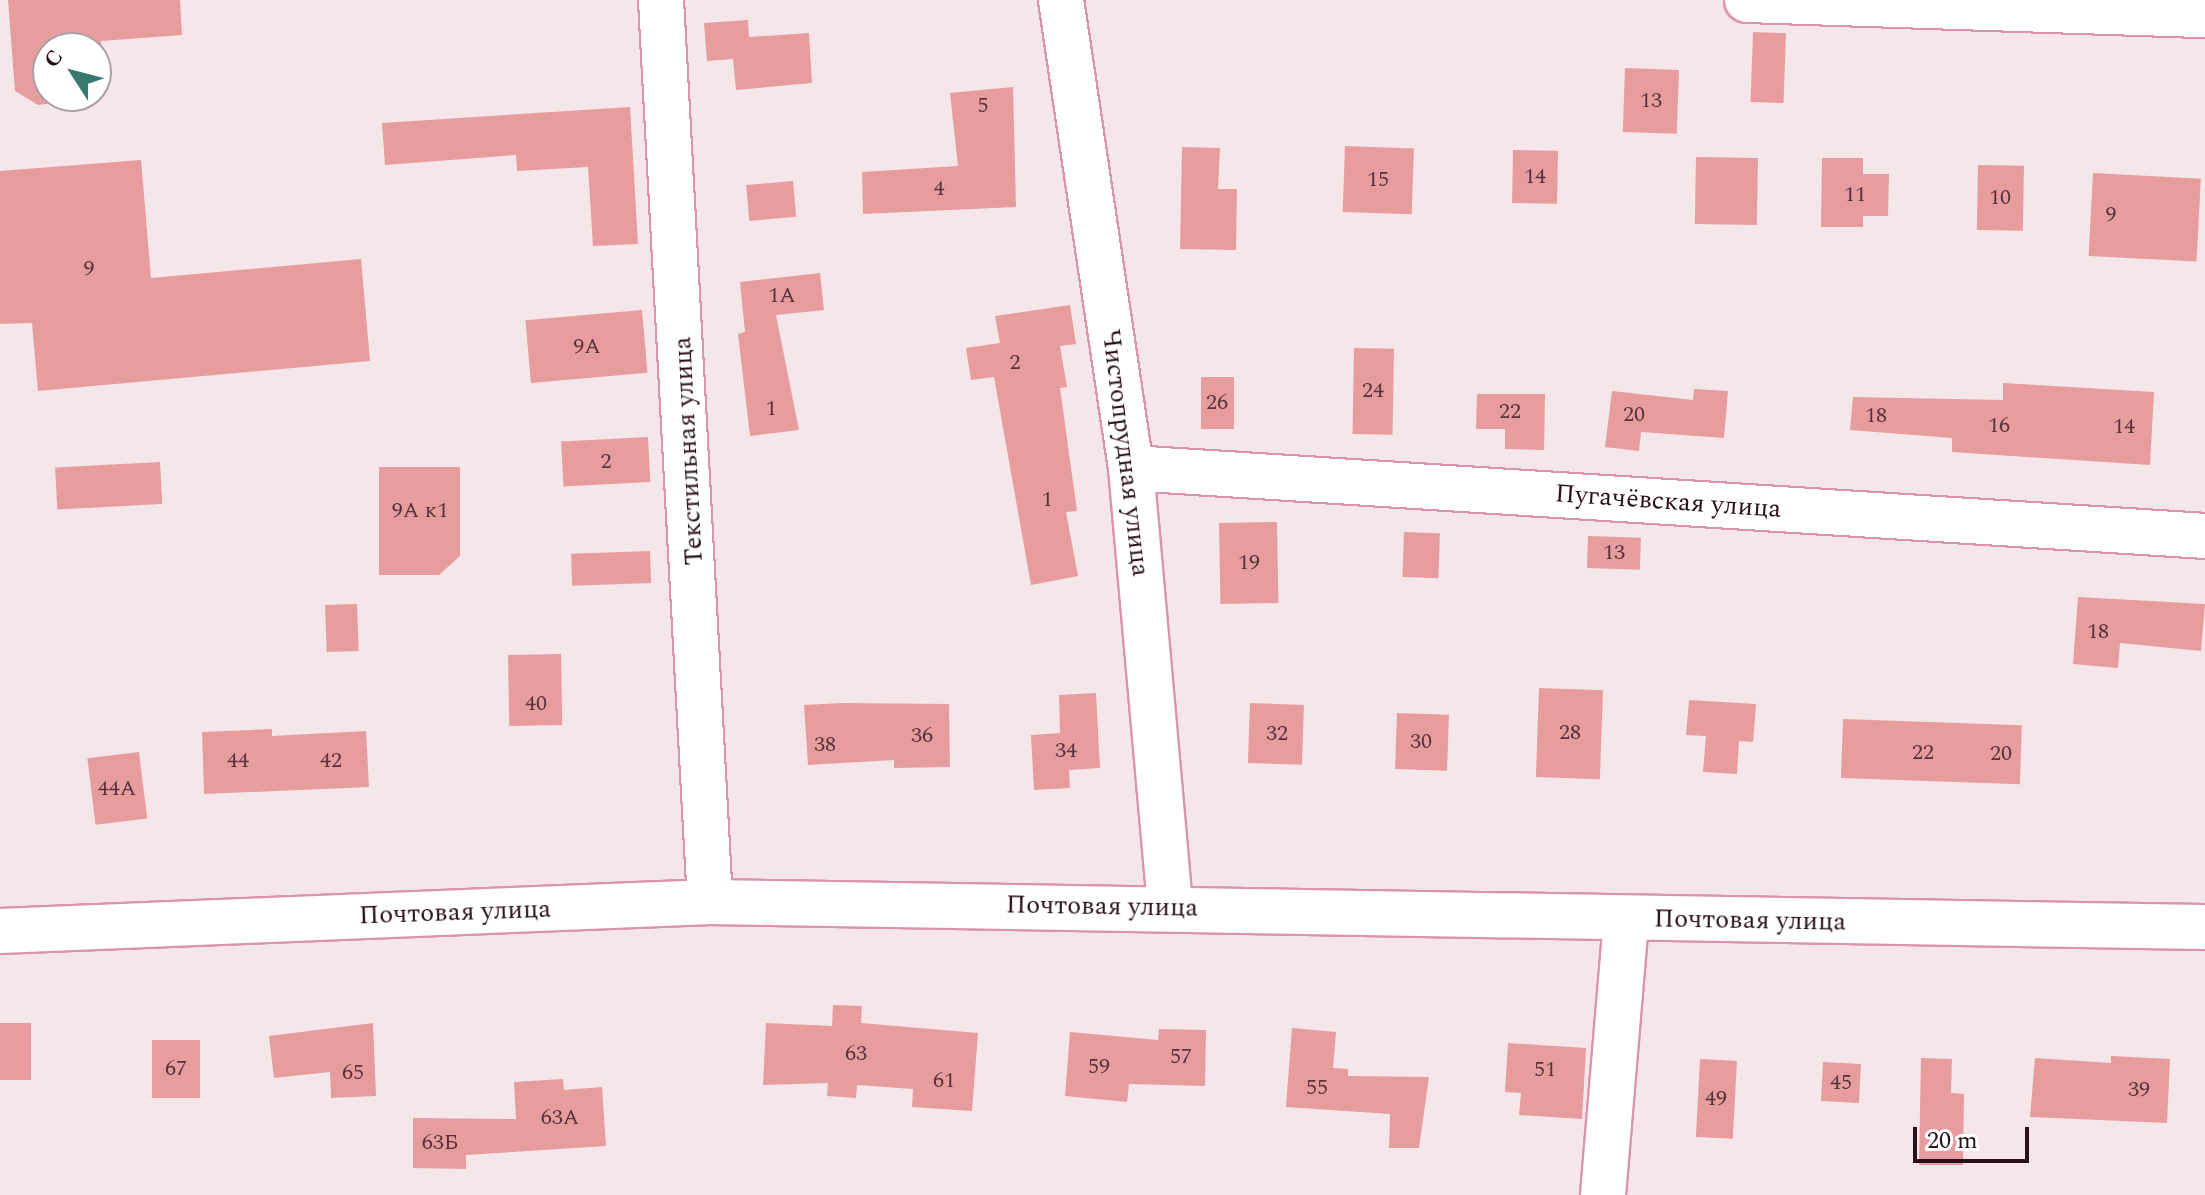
<!DOCTYPE html>
<meta charset="utf-8">
<style>
body{margin:0}
#map{position:relative;width:2205px;height:1195px;overflow:hidden;background:#f5e6ea;font-family:Spectral,serif}
div>[style]{position:absolute}
[style*='--x']{left:calc(var(--x)*1px);top:calc(var(--y)*1px);width:calc(var(--w)*1px);rotate:calc(var(--a)*1deg)}
.building>*{inset:0;background:#e79d9e;transform-origin:0 0}
.roads{filter:drop-shadow(2px 0 #da94ab) drop-shadow(-2px 0 #da94ab) drop-shadow(0 2px #da94ab) drop-shadow(0 -2px #da94ab)}
.minor>*{height:44px;margin:-22px;padding:0 22px;transform-origin:22px;border-radius:22px;background:#fff}
span{translate:-50% -50%;white-space:nowrap;text-align:center;line-height:1.15;-webkit-text-stroke:6px #fff;paint-order:stroke}
.number-label{font-size:22px;color:#59333b}
.number-label span{-webkit-text-stroke-width:0}
.street-label{font-size:26px;color:#2a101a}
.north{position:absolute;left:32px;top:32px;width:80px;height:80px;box-sizing:border-box;background:#fff;border:2px solid #aa9fa3;border-radius:50%;rotate:306deg;font-size:22px;font-weight:700;line-height:32px;text-align:center;color:#2a101a}
.north::after{content:'';display:block;margin:auto;width:28px;height:36px;background:#377a6d;clip-path:polygon(50% 0,100% 100%,50% 72%,0 100%)}
.scale{position:absolute;left:1913px;top:1127px;width:116px;height:36px;box-sizing:border-box;border:4px solid #2a101a;border-top:0;padding-left:10px;font-size:24px;line-height:28px;white-space:nowrap;color:#2a101a;-webkit-text-stroke:6px #fff;paint-order:stroke}
</style>
<div id="map">
<div class="building">
<div style="clip-path:polygon(evenodd,8px 0,180px 0,182px 35px,101px 41px,103px 97px,38px 105px,15px 91px,8px 0,48px 48px,96px 48px,96px 96px,48px 96px,48px 48px)"></div>
<div style="clip-path:polygon(748px 20px,749px 37px,809px 33px,812px 83px,736px 90px,733px 59px,707px 61px,704px 23px)"></div>
<div style="left:1753px;top:32px;width:33px;height:70px;rotate:2deg"></div>
<div style="left:1625px;top:68px;width:54px;height:64px;rotate:2deg"></div>
<div style="clip-path:polygon(1013px 87px,1016px 207px,863px 214px,862px 172px,958px 166px,950px 93px)"></div>
<div style="clip-path:polygon(630px 107px,638px 244px,593px 246px,588px 167px,517px 171px,516px 155px,385px 165px,382px 123px)"></div>
<div style="left:1345px;top:146px;width:69px;height:66px;rotate:2deg"></div>
<div style="clip-path:polygon(1182px 147px,1220px 148px,1218px 189px,1237px 189px,1236px 250px,1180px 249px)"></div>
<div style="left:1513px;top:150px;width:45px;height:53px;rotate:1deg"></div>
<div style="left:1696px;top:157px;width:62px;height:67px;rotate:1deg"></div>
<div style="clip-path:polygon(1822px 158px,1863px 158px,1863px 174px,1889px 174px,1888px 216px,1863px 216px,1863px 227px,1821px 227px)"></div>
<div style="clip-path:polygon(141px 160px,151px 278px,361px 259px,370px 361px,38px 391px,32px 323px,0 324px,0 171px)"></div>
<div style="left:1978px;top:165px;width:46px;height:65px;rotate:1deg"></div>
<div style="left:2093px;top:173px;width:108px;height:83px;rotate:3deg"></div>
<div style="left:793px;top:181px;width:36px;height:47px;rotate:85deg"></div>
<div style="clip-path:polygon(820px 273px,824px 310px,776px 315px,799px 430px,750px 436px,738px 334px,745px 332px,740px 282px)"></div>
<div style="clip-path:polygon(1070px 305px,1076px 344px,1060px 346px,1067px 387px,1060px 388px,1077px 511px,1066px 512px,1078px 576px,1031px 585px,994px 377px,971px 380px,966px 348px,1000px 343px,995px 316px)"></div>
<div style="left:642px;top:310px;width:63px;height:117px;rotate:85deg"></div>
<div style="left:1354px;top:348px;width:40px;height:86px;rotate:1deg"></div>
<div style="left:1201px;top:377px;width:33px;height:52px"></div>
<div style="clip-path:polygon(2003px 383px,2154px 392px,2150px 465px,1952px 452px,1952px 438px,1850px 430px,1853px 397px,2003px 400px)"></div>
<div style="clip-path:polygon(1694px 389px,1728px 391px,1724px 438px,1641px 432px,1639px 451px,1605px 447px,1612px 391px,1693px 400px)"></div>
<div style="clip-path:polygon(1477px 394px,1545px 394px,1544px 450px,1505px 449px,1505px 429px,1476px 429px)"></div>
<div style="left:648px;top:437px;width:45px;height:87px;rotate:87deg"></div>
<div style="left:160px;top:462px;width:42px;height:105px;rotate:87deg"></div>
<div style="clip-path:polygon(379px 467px,460px 467px,460px 556px,439px 575px,379px 575px)"></div>
<div style="left:1277px;top:522px;width:81px;height:58px;rotate:89deg"></div>
<div style="left:1404px;top:532px;width:36px;height:45px;rotate:2deg"></div>
<div style="left:1588px;top:536px;width:53px;height:32px;rotate:2deg"></div>
<div style="left:650px;top:551px;width:32px;height:79px;rotate:88deg"></div>
<div style="clip-path:polygon(2078px 597px,2205px 604px,2201px 651px,2120px 643px,2118px 668px,2073px 664px)"></div>
<div style="left:357px;top:604px;width:47px;height:32px;rotate:88deg"></div>
<div style="left:561px;top:654px;width:71px;height:53px;rotate:89deg"></div>
<div style="left:1539px;top:688px;width:64px;height:89px;rotate:2deg"></div>
<div style="clip-path:polygon(1096px 693px,1100px 768px,1069px 770px,1070px 788px,1034px 790px,1031px 735px,1060px 733px,1059px 695px)"></div>
<div style="clip-path:polygon(1689px 700px,1756px 704px,1753px 742px,1739px 741px,1737px 774px,1703px 772px,1706px 736px,1686px 735px)"></div>
<div style="clip-path:polygon(841px 703px,949px 704px,950px 767px,894px 768px,894px 760px,808px 765px,804px 705px)"></div>
<div style="left:1250px;top:703px;width:54px;height:60px;rotate:2deg"></div>
<div style="left:1397px;top:713px;width:52px;height:56px;rotate:2deg"></div>
<div style="left:1843px;top:719px;width:179px;height:59px;rotate:2deg"></div>
<div style="clip-path:polygon(272px 729px,272px 736px,366px 731px,369px 787px,204px 794px,202px 732px)"></div>
<div style="left:139px;top:752px;width:67px;height:52px;rotate:83deg"></div>
<div style="clip-path:polygon(833px 1005px,862px 1006px,861px 1023px,978px 1033px,972px 1111px,912px 1107px,913px 1089px,857px 1085px,856px 1098px,827px 1096px,828px 1083px,763px 1085px,766px 1023px,832px 1026px)"></div>
<div style="left:0;top:1023px;width:31px;height:57px"></div>
<div style="clip-path:polygon(373px 1023px,376px 1096px,331px 1098px,330px 1072px,274px 1078px,269px 1036px)"></div>
<div style="clip-path:polygon(1292px 1028px,1336px 1032px,1333px 1068px,1348px 1069px,1348px 1076px,1429px 1077px,1419px 1148px,1389px 1148px,1390px 1114px,1286px 1107px)"></div>
<div style="clip-path:polygon(1159px 1029px,1206px 1030px,1205px 1086px,1129px 1084px,1127px 1102px,1065px 1096px,1070px 1032px,1158px 1040px)"></div>
<div style="left:152px;top:1040px;width:48px;height:58px"></div>
<div style="clip-path:polygon(1508px 1043px,1586px 1048px,1582px 1119px,1519px 1115px,1521px 1093px,1505px 1092px)"></div>
<div style="clip-path:polygon(2111px 1056px,2170px 1059px,2167px 1123px,2030px 1117px,2035px 1058px,2111px 1063px)"></div>
<div style="clip-path:polygon(1921px 1058px,1952px 1059px,1951px 1093px,1964px 1094px,1963px 1165px,1919px 1165px)"></div>
<div style="left:1700px;top:1059px;width:37px;height:78px;rotate:3deg"></div>
<div style="left:1823px;top:1062px;width:38px;height:39px;rotate:3deg"></div>
<div style="clip-path:polygon(563px 1079px,564px 1090px,602px 1087px,606px 1146px,466px 1155px,466px 1169px,413px 1168px,413px 1118px,516px 1119px,514px 1082px)"></div>
</div>
<div class="roads">
<div class="minor">
<div style="--x:661;--y:0;--w:903;--a:86.89"></div>
<div style="--x:1061;--y:0;--w:473;--a:81.5"></div>
<div style="--x:1131;--y:468;--w:442;--a:84.9"></div>
<div style="--x:1747;--y:0;--w:458;--a:1.9"></div>
<div style="--x:1131;--y:468;--w:1076;--a:3.62"></div>
<div style="--x:0;--y:931;--w:711;--a:-2.34"></div>
<div style="--x:710;--y:902;--w:1495;--a:0.96"></div>
<div style="--x:1603;--y:1195;--w:277;--a:-85.2"></div>
</div>
</div>
<div class="number-label">
<span style="left:1651px;top:101px">13</span>
<span style="left:983px;top:106px">5</span>
<span style="left:1535px;top:177px">14</span>
<span style="left:1378px;top:180px">15</span>
<span style="left:939px;top:189px">4</span>
<span style="left:1855px;top:195px">11</span>
<span style="left:2000px;top:198px">10</span>
<span style="left:2111px;top:215px">9</span>
<span style="left:89px;top:269px">9</span>
<span style="left:782px;top:296px">1А</span>
<span style="left:587px;top:347px">9А</span>
<span style="left:1015px;top:363px">2</span>
<span style="left:1373px;top:391px">24</span>
<span style="left:1217px;top:403px">26</span>
<span style="left:771px;top:409px">1</span>
<span style="left:1510px;top:412px">22</span>
<span style="left:1634px;top:415px">20</span>
<span style="left:1876px;top:416px">18</span>
<span style="left:1999px;top:426px">16</span>
<span style="left:2124px;top:427px">14</span>
<span style="left:606px;top:462px">2</span>
<span style="left:1047px;top:500px">1</span>
<span style="left:420px;top:511px">9А к1</span>
<span style="left:1614px;top:553px">13</span>
<span style="left:1249px;top:563px">19</span>
<span style="left:2098px;top:632px">18</span>
<span style="left:536px;top:704px">40</span>
<span style="left:1570px;top:733px">28</span>
<span style="left:1277px;top:734px">32</span>
<span style="left:922px;top:736px">36</span>
<span style="left:1421px;top:742px">30</span>
<span style="left:825px;top:745px">38</span>
<span style="left:1066px;top:751px">34</span>
<span style="left:1923px;top:753px">22</span>
<span style="left:2001px;top:754px">20</span>
<span style="left:238px;top:761px">44</span>
<span style="left:331px;top:761px">42</span>
<span style="left:117px;top:789px">44А</span>
<span style="left:856px;top:1054px">63</span>
<span style="left:1181px;top:1057px">57</span>
<span style="left:1099px;top:1067px">59</span>
<span style="left:176px;top:1069px">67</span>
<span style="left:1545px;top:1070px">51</span>
<span style="left:353px;top:1073px">65</span>
<span style="left:944px;top:1081px">61</span>
<span style="left:1841px;top:1083px">45</span>
<span style="left:1317px;top:1088px">55</span>
<span style="left:2139px;top:1090px">39</span>
<span style="left:1716px;top:1099px">49</span>
<span style="left:560px;top:1118px">63А</span>
<span style="left:440px;top:1143px">63Б</span>
</div>
<div class="street-label">
<span style="left:689px;top:451px;rotate:-93deg">Текстильная улица</span>
<span style="left:1125px;top:453px;rotate:83deg">Чистопрудная улица</span>
<span style="left:1668px;top:502px;rotate:4deg">Пугачёвская улица</span>
<span style="left:1102px;top:907px;rotate:1deg">Почтовая улица</span>
<span style="left:455px;top:913px;rotate:-2deg">Почтовая улица</span>
<span style="left:1750px;top:921px;rotate:1deg">Почтовая улица</span>
</div>
<div class="north">С</div>
<div class="scale">20 m</div>
</div>
